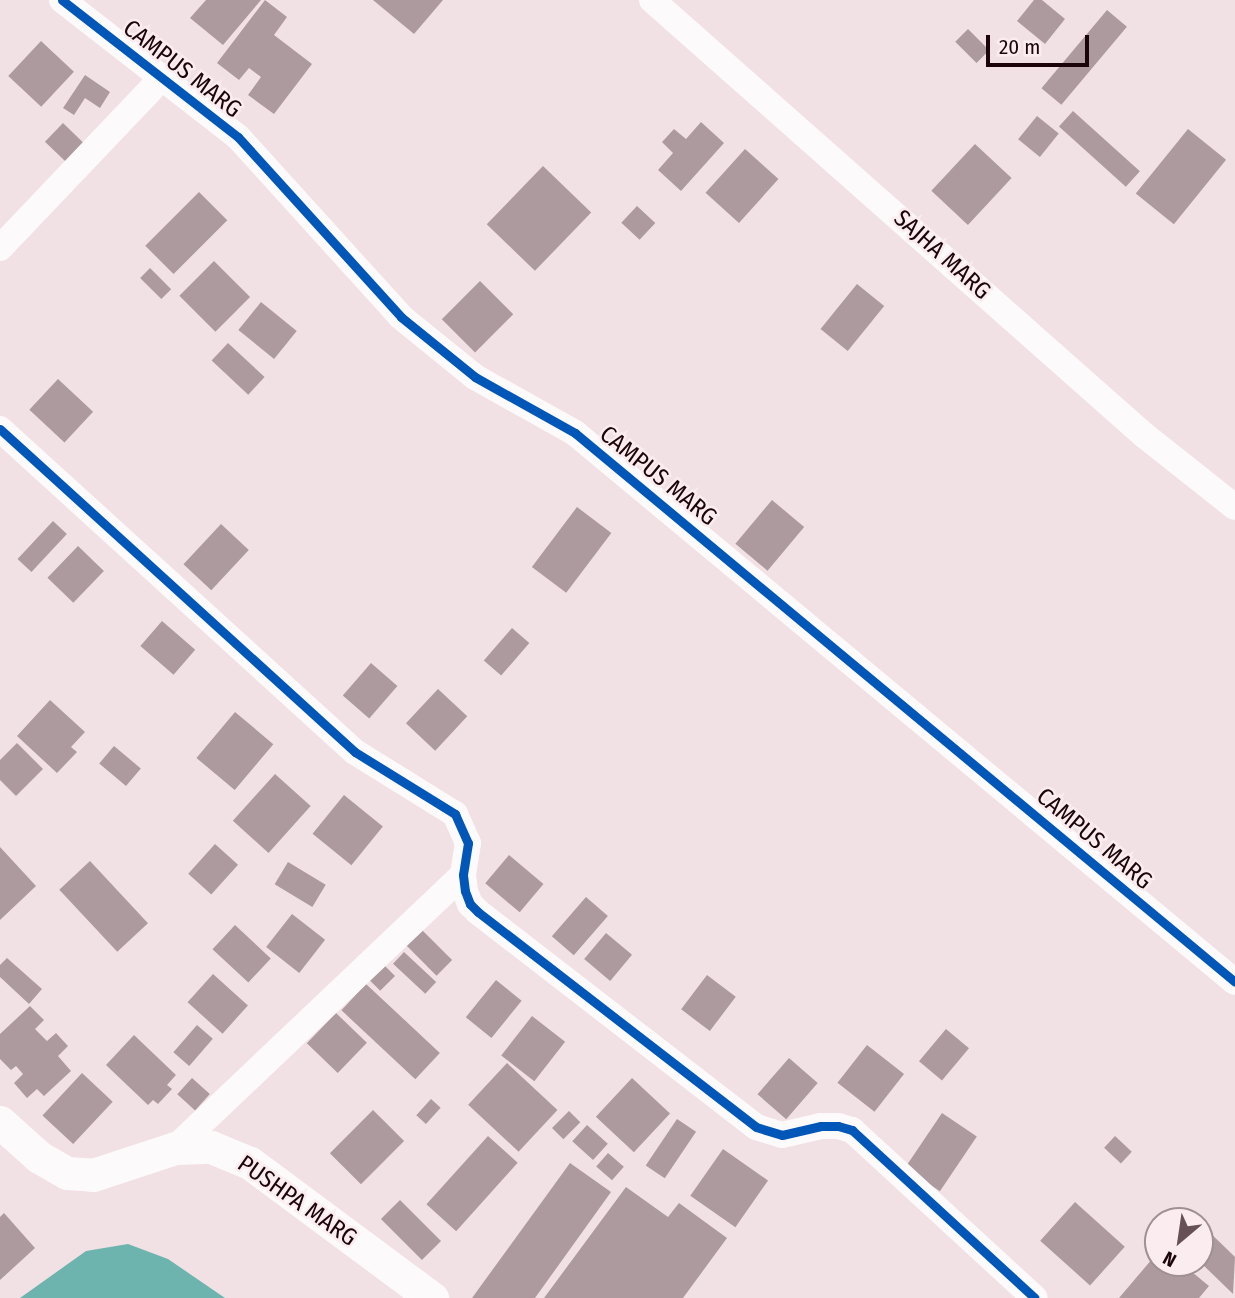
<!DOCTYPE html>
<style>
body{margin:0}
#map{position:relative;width:1235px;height:1298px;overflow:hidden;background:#f2e1e4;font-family:"Fira Sans Condensed",sans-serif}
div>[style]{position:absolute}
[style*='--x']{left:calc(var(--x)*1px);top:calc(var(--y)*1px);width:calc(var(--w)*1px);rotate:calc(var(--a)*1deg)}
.water>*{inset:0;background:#6eb4ae}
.building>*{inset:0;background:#ad9a9e;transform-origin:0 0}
.minor>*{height:26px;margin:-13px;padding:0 13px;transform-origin:13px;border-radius:13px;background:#fdfafb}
.tertiary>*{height:33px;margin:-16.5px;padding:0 16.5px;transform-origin:16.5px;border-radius:16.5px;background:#fdfafb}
.cycleway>*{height:9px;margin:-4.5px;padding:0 4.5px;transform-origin:4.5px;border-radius:4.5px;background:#0057b8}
span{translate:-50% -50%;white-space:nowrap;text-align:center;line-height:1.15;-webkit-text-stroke:5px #fbecef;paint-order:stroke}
.street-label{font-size:24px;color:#1b050a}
.north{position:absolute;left:1144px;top:1207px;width:70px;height:70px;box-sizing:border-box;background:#fbecef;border:2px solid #a19093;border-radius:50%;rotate:209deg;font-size:19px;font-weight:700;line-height:28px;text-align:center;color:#1b050a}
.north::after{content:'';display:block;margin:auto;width:24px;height:32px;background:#665256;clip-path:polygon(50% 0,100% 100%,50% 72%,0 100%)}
.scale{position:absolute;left:986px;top:35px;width:103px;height:32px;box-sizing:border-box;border:4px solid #1b050a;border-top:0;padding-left:9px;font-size:21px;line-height:24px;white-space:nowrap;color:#1b050a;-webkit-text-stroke:5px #fbecef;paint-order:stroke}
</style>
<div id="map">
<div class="water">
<div style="clip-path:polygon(128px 1244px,168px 1259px,225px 1298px,20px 1298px,86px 1251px)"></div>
</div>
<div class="building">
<div style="clip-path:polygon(206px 0,261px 0,223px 45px,190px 18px)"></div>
<div style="clip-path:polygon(265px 0,287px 17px,274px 35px,312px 64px,274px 114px,248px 95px,261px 77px,249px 68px,239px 80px,217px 63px)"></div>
<div style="clip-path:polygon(373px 0,443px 0,414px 34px)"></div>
<div style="clip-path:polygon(1034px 0,1042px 0,1065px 19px,1045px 44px,1017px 21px)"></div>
<div style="left:1107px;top:10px;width:26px;height:102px;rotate:40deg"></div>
<div style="left:968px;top:29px;width:30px;height:18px;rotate:45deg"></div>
<div style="left:41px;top:41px;width:45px;height:48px;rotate:43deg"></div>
<div style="clip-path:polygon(85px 75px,110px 92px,100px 108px,85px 98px,74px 115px,63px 108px)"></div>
<div style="left:1073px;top:111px;width:90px;height:21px;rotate:42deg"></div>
<div style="left:1037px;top:116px;width:28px;height:30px;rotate:39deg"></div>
<div style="clip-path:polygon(701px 122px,724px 143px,681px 191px,658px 170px,673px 153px,662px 142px,674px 129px,686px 139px)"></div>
<div style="left:63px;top:123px;width:29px;height:26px;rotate:44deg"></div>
<div style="left:1188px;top:129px;width:49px;height:83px;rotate:39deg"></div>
<div style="left:975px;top:144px;width:50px;height:64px;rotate:43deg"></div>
<div style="left:745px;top:149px;width:45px;height:59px;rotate:42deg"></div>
<div style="left:543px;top:166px;width:67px;height:81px;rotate:44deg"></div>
<div style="left:199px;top:192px;width:40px;height:76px;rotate:45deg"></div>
<div style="left:637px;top:206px;width:25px;height:23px;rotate:43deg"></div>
<div style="left:214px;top:261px;width:51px;height:49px;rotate:45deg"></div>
<div style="left:150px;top:268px;width:30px;height:14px;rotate:45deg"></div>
<div style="left:480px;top:281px;width:47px;height:54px;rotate:45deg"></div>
<div style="left:857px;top:284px;width:35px;height:58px;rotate:39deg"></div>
<div style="left:261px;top:302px;width:46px;height:36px;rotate:39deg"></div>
<div style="left:228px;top:343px;width:50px;height:24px;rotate:43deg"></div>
<div style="left:58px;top:379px;width:48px;height:42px;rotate:43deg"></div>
<div style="left:772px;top:500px;width:42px;height:57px;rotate:40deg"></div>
<div style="left:577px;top:507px;width:43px;height:75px;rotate:37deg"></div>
<div style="left:53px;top:521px;width:19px;height:52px;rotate:43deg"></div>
<div style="left:221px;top:524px;width:38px;height:55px;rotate:43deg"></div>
<div style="left:78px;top:546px;width:36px;height:44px;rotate:44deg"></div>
<div style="left:162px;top:621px;width:44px;height:33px;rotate:41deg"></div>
<div style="left:512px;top:628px;width:23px;height:43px;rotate:41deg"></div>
<div style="left:371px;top:663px;width:35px;height:43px;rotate:41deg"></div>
<div style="left:438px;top:689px;width:40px;height:47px;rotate:43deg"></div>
<div style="clip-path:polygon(50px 700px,85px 732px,71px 747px,77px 752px,57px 773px,17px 736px)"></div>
<div style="left:235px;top:712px;width:50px;height:60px;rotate:40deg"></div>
<div style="clip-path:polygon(17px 743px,43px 769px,16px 796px,0 780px,0 760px)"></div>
<div style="left:114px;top:746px;width:35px;height:23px;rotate:40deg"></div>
<div style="left:275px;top:774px;width:48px;height:63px;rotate:42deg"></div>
<div style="left:344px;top:795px;width:50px;height:50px;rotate:39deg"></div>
<div style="left:215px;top:844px;width:31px;height:40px;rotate:42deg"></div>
<div style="clip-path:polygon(0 847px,36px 886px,0 920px)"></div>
<div style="left:509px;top:855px;width:45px;height:37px;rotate:40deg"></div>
<div style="left:90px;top:861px;width:85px;height:42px;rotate:47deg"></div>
<div style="left:288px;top:862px;width:44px;height:26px;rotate:31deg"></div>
<div style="left:586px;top:897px;width:29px;height:52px;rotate:41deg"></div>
<div style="left:292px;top:914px;width:42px;height:42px;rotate:38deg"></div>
<div style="left:235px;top:925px;width:49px;height:33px;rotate:43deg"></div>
<div style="left:421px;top:929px;width:44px;height:22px;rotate:45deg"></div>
<div style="left:606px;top:933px;width:34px;height:34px;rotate:40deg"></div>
<div style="left:404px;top:952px;width:44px;height:16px;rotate:43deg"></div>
<div style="clip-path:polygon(7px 958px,42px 989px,29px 1004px,0 977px,0 965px)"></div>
<div style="left:383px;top:964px;width:17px;height:21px;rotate:45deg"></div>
<div style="left:213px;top:974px;width:47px;height:38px;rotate:42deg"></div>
<div style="left:707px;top:975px;width:36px;height:43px;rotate:37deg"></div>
<div style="left:496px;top:980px;width:33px;height:48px;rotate:39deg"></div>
<div style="left:366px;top:984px;width:101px;height:36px;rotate:43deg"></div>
<div style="clip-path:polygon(30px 1006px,44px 1020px,35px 1029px,47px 1041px,56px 1033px,68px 1046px,58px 1056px,71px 1071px,44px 1096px,37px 1089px,27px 1098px,14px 1083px,23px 1074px,16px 1066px,11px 1070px,0 1059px,0 1034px)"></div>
<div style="left:336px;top:1013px;width:43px;height:42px;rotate:44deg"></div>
<div style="left:532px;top:1016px;width:42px;height:50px;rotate:38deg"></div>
<div style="left:197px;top:1025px;width:21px;height:36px;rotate:41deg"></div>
<div style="left:946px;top:1029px;width:30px;height:42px;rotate:40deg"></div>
<div style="clip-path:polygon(134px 1035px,176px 1075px,167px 1085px,172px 1089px,158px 1104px,153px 1100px,148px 1105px,106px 1065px)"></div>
<div style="left:867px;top:1045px;width:47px;height:48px;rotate:38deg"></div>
<div style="left:789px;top:1058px;width:38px;height:48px;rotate:41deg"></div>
<div style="left:507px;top:1063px;width:69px;height:57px;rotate:43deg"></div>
<div style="left:82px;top:1073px;width:42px;height:58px;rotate:43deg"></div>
<div style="left:192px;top:1078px;width:24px;height:22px;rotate:42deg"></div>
<div style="left:632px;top:1078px;width:52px;height:53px;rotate:43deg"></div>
<div style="left:431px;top:1099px;width:13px;height:22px;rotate:42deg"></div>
<div style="left:373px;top:1110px;width:44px;height:61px;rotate:45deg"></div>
<div style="left:569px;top:1111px;width:16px;height:24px;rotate:45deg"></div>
<div style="left:942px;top:1113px;width:42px;height:66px;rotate:34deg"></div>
<div style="left:677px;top:1119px;width:23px;height:56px;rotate:34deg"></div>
<div style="left:587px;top:1125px;width:28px;height:22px;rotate:42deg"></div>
<div style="left:488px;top:1136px;width:40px;height:92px;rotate:42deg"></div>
<div style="left:1115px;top:1136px;width:23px;height:16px;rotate:43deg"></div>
<div style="left:723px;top:1149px;width:55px;height:57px;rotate:35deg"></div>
<div style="left:608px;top:1153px;width:21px;height:18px;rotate:41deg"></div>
<div style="clip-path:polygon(570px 1163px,611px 1192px,535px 1298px,472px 1298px)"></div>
<div style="clip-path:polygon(626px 1187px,668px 1217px,679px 1203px,727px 1238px,683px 1298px,544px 1298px)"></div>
<div style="left:400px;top:1200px;width:58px;height:27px;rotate:45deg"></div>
<div style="left:1075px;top:1202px;width:67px;height:52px;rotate:42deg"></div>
<div style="clip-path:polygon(4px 1213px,35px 1248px,0 1280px,0 1217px)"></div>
<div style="clip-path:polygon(1202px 1225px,1235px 1257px,1233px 1294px,1200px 1262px)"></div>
<div style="clip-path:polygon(1158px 1252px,1158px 1263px,1181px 1263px,1209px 1286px,1199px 1298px,1119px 1298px)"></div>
</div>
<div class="minor">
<div style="--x:62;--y:0;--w:223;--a:37.9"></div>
<div style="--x:238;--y:137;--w:243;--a:47.8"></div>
<div style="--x:401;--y:317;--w:95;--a:39"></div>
<div style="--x:475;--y:377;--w:115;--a:29.2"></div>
<div style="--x:575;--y:433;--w:858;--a:39.75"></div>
<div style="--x:652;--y:0;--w:657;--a:41.48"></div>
<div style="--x:1144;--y:435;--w:116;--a:38.4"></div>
<div style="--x:0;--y:248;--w:235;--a:-46.4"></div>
<div style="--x:0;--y:429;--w:480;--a:42.3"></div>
<div style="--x:355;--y:752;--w:118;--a:31.8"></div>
<div style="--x:455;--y:814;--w:32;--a:66"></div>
<div style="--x:468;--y:843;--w:32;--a:99"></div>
<div style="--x:463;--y:875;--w:16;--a:83"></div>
<div style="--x:465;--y:891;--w:14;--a:69"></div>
<div style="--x:470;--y:904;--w:11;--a:45"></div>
<div style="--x:478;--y:912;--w:351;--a:37.7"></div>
<div style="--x:756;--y:1127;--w:27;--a:17"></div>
<div style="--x:782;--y:1135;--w:40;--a:-13"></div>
<div style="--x:821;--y:1126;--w:17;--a:0"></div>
<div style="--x:838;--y:1126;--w:15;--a:16"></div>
<div style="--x:852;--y:1130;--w:248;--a:42.6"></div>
<div style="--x:175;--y:1148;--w:397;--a:-43.5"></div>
</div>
<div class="tertiary">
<div style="--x:0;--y:1122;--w:52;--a:41.9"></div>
<div style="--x:39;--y:1157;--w:32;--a:30"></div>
<div style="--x:67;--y:1173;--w:26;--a:4"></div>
<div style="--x:93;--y:1175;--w:86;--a:-18.2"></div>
<div style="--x:175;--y:1148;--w:36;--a:-2"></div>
<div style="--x:211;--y:1147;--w:42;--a:22.3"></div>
<div style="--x:250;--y:1163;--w:227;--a:36.6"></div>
</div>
<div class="cycleway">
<div style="--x:62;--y:0;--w:223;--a:37.9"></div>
<div style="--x:238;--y:137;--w:243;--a:47.8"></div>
<div style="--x:401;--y:317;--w:95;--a:39"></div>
<div style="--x:475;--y:377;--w:115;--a:29.2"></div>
<div style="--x:575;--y:433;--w:858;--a:39.75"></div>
<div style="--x:0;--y:429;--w:480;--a:42.3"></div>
<div style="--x:355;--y:752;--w:118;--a:31.8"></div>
<div style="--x:455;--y:814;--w:32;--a:66"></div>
<div style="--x:468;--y:843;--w:32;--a:99"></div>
<div style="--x:463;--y:875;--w:16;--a:83"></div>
<div style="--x:465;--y:891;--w:14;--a:69"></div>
<div style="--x:470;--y:904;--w:11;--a:45"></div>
<div style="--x:478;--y:912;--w:351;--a:37.7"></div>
<div style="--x:756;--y:1127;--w:27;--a:17"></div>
<div style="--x:782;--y:1135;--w:40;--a:-13"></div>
<div style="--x:821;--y:1126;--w:17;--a:0"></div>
<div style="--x:838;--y:1126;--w:15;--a:16"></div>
<div style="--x:852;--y:1130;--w:248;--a:42.6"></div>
</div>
<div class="street-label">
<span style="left:182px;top:69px;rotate:38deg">CAMPUS MARG</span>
<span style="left:942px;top:255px;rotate:42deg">SAJHA MARG</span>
<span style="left:658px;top:476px;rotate:39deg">CAMPUS MARG</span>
<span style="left:1094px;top:839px;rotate:40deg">CAMPUS MARG</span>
<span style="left:297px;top:1201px;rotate:35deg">PUSHPA MARG</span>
</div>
<div class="north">N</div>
<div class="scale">20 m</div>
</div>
